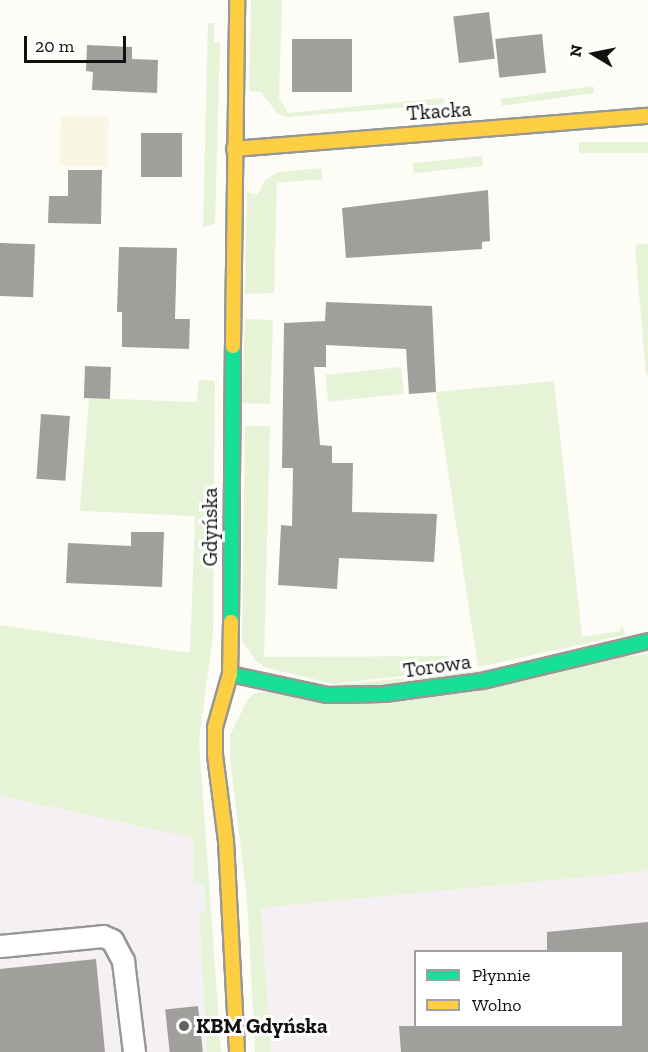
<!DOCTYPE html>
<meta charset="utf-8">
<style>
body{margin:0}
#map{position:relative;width:648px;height:1052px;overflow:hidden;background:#fdfcf7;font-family:"Zilla Slab",serif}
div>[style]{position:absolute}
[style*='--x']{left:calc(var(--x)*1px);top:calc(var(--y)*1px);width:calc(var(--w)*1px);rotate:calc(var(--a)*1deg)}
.industrial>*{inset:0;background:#f5f0f3}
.farmland>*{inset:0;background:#f9f7e4;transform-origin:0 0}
.green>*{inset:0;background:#e7f3d7;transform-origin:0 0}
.building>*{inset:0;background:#a19f9c;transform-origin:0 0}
.roads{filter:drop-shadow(2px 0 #979795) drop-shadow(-2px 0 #979795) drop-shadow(0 2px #979795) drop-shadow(0 -2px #979795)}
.lane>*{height:21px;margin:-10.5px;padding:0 10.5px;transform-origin:10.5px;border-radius:10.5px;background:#fffffe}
.fast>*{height:14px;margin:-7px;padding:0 7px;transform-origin:7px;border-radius:7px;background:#16e098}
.slow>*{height:14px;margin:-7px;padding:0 7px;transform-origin:7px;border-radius:7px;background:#ffcf43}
.dots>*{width:16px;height:16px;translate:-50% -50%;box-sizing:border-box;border:3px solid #fff;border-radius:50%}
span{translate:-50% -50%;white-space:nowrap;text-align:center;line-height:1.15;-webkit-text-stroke:6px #fff;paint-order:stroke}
.street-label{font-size:21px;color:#111}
.poi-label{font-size:21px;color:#111;font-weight:700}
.left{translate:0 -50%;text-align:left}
.legend{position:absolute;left:414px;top:950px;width:210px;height:78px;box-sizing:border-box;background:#fff;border:2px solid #a0a0a0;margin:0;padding:8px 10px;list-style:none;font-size:18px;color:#111}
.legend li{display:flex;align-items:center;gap:12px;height:30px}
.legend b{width:30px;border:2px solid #a0a0a0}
.north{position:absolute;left:564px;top:24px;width:60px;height:60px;-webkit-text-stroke:4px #fff;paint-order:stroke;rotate:280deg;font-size:16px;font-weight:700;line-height:24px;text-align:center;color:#111}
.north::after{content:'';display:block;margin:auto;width:21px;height:27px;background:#111;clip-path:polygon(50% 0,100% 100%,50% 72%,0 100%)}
.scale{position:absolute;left:24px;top:36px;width:102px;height:27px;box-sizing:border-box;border:3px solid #111;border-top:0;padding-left:8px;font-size:18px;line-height:21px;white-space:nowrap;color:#111;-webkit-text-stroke:4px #fff;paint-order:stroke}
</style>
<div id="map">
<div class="industrial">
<div style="clip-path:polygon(0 796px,193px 838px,193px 882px,204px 885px,206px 910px,199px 914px,207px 1052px,0 1052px)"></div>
<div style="clip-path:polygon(evenodd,648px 871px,648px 1052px,271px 1052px,261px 908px,648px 871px,416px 952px,622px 952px,622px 1026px,416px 1026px,416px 952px)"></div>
</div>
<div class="farmland">
<div style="left:61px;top:115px;width:48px;height:50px;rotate:2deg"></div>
</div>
<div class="green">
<div style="clip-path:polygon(251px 0,282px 0,279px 98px,288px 113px,443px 98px,444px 104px,288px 117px,277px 113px,261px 92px,249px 91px)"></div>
<div style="clip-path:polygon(208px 23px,214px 23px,214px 42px,220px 43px,215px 224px,203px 227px)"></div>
<div style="left:593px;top:86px;width:7px;height:93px;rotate:82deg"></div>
<div style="left:648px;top:142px;width:11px;height:69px;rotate:90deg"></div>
<div style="left:482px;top:156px;width:10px;height:70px;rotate:84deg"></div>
<div style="clip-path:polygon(321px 168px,323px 179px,277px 183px,274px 293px,245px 294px,247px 192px,257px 195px,265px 180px,279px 172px)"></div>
<div style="clip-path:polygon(648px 243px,648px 375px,646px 375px,635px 245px)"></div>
<div style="left:245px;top:319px;width:28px;height:84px;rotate:2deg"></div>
<div style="left:401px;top:367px;width:27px;height:76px;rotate:84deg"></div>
<div style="clip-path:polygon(199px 380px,215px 381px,213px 635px,199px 740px,221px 1052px,207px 1052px,199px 914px,206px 910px,204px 885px,193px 882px,193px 838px,0 796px,0 625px,190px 653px,195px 516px,80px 511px,89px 398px,197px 402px)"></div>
<div style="clip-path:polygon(554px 381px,582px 637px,620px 631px,622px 625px,625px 635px,478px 667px,436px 392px)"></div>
<div style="clip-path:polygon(245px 426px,270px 426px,264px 657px,448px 656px,446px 671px,333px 684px,264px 667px,255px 660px,242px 640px)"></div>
<div style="clip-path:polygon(648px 654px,648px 871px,261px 908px,271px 1052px,255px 1052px,247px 899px,230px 759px,230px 735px,248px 699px,255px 693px)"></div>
</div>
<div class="building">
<div style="left:489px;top:12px;width:47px;height:36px;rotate:83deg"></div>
<div style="left:542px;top:34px;width:39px;height:47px;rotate:84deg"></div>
<div style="left:292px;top:39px;width:60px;height:53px"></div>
<div style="clip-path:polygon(87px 45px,132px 47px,132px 59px,158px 60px,157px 93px,92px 90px,93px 72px,86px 71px)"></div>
<div style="left:141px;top:133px;width:41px;height:44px"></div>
<div style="clip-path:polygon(68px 170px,102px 170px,101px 224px,48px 223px,49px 196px,68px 196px)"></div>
<div style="clip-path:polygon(488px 190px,490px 241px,482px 242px,482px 249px,346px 258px,342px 208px)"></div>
<div style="left:0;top:243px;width:35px;height:53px;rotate:2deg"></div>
<div style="clip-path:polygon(119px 247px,177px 248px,175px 319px,190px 319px,189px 349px,122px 347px,122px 312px,117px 312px)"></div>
<div style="clip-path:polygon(326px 302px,432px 306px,436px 392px,409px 394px,406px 349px,326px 345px,326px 367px,314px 367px,320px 445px,332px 446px,332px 463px,353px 463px,352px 512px,437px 514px,434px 562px,339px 558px,337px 589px,278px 585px,281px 525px,292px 526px,293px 468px,282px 468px,284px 323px,325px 321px)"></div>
<div style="left:85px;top:366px;width:26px;height:32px;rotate:2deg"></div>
<div style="left:41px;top:414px;width:29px;height:65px;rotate:4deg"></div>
<div style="clip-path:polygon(131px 532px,164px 532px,162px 587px,66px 583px,68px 543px,131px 546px)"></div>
<div style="clip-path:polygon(648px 922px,648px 1052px,401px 1052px,399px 1026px,622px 1026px,622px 951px,547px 951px,547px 932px)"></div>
<div style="clip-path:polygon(96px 959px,105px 1052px,0 1052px,0 969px)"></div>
<div style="left:198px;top:1006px;width:46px;height:33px;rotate:84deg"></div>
</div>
<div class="roads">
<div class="lane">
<div style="--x:0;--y:946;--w:103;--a:-5.5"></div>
<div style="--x:103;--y:936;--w:10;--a:24"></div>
<div style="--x:112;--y:940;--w:24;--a:62"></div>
<div style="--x:123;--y:961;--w:92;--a:83.1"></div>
</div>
<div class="fast">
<div style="--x:231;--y:622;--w:276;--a:-89.6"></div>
<div style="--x:230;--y:674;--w:99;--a:12.2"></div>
<div style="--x:327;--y:695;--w:57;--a:-1"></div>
<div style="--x:384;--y:694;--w:99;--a:-7.6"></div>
<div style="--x:482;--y:681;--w:171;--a:-13.5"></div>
</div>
<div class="slow">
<div style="--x:234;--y:149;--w:415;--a:-4.6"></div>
<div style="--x:233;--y:346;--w:346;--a:-89.3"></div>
<div style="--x:231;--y:622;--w:52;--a:91.1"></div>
<div style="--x:230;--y:674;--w:55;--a:105.8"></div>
<div style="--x:215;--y:727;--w:28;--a:90"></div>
<div style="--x:215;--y:755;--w:87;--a:82.7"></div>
<div style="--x:226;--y:841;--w:211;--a:87"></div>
</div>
</div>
<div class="dots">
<div style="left:184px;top:1026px;background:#646362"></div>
</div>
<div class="street-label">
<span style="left:439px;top:111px;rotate:-4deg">Tkacka</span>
<span style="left:210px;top:527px;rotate:-90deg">Gdyńska</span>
<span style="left:437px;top:666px;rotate:-8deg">Torowa</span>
</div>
<div class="poi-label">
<span class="left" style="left:196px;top:1026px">KBM Gdyńska</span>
</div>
<ul class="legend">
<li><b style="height:8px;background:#16e098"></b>Płynnie</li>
<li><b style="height:8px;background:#ffcf43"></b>Wolno</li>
</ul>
<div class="north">N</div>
<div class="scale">20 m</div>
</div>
